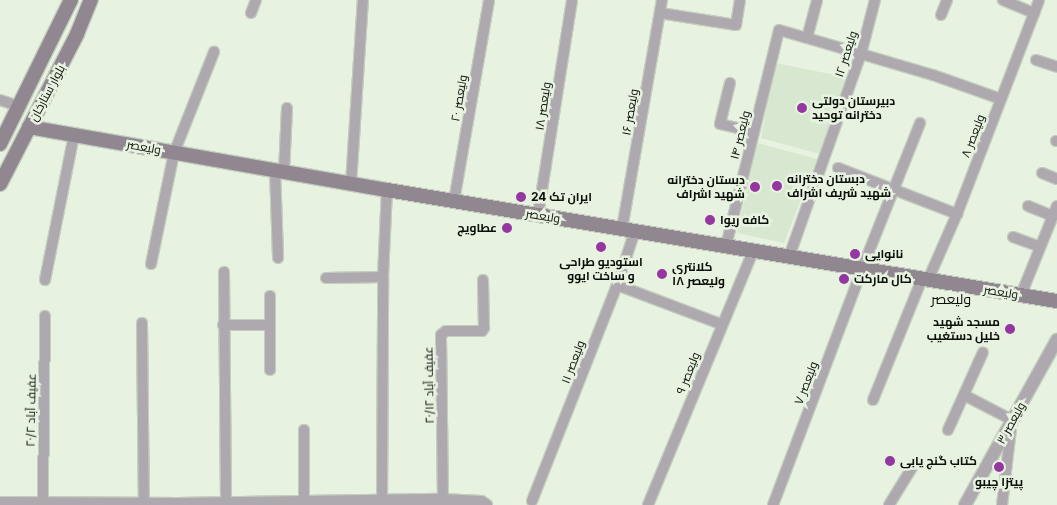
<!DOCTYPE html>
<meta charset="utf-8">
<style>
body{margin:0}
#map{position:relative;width:1057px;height:505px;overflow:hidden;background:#e7f2e1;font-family:Inter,Cairo,sans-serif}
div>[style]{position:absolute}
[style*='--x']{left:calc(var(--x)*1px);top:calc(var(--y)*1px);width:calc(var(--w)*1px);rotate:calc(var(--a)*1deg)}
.built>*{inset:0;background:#d8e7cf}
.roads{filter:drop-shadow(1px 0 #c4cebe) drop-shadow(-1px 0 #c4cebe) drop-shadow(0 1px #c4cebe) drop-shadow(0 -1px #c4cebe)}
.minor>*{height:10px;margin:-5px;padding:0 5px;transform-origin:5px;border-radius:5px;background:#aea8af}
.tertiary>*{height:12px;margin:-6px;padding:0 6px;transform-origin:6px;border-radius:6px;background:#aea8af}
.secondary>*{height:14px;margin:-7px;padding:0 7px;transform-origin:7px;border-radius:7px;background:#908791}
.dots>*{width:14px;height:14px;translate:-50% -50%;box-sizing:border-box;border:2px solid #e7f2e1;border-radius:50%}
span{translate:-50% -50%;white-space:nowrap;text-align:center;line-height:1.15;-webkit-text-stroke:5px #e7f2e1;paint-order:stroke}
.street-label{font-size:12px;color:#0b0f09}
.poi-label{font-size:12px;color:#0b0f09;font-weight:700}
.left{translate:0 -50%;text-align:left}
.right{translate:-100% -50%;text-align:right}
.neighbourhood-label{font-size:14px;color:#0b0f09}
</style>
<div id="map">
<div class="built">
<div style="clip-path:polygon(775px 63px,850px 78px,820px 154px,761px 138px)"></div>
<div style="clip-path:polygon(757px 143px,817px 159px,784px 243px,737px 233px)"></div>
</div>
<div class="roads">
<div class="minor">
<div style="--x:1003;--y:0;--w:34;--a:23"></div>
<div style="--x:251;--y:13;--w:14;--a:-69"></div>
<div style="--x:660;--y:13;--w:77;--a:9"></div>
<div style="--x:736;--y:25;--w:25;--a:-81"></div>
<div style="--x:941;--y:15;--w:16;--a:-68"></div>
<div style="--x:807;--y:38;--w:131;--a:16.4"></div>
<div style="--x:933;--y:75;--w:72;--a:19.4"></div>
<div style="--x:1036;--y:60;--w:22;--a:18"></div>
<div style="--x:730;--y:83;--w:42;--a:103.7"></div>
<div style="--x:720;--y:124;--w:35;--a:13"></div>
<div style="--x:0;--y:100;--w:20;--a:18"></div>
<div style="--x:1056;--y:141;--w:1;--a:0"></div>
<div style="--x:838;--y:168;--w:128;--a:21.1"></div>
<div style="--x:275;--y:170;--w:88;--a:88"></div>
<div style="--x:284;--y:172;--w:64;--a:-87.3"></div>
<div style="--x:1042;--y:173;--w:16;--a:22"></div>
<div style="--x:351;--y:184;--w:184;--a:-86.3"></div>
<div style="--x:454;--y:201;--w:204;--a:-80.1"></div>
<div style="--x:1028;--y:206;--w:27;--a:22"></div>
<div style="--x:538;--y:215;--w:218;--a:-81"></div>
<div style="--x:622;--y:229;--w:232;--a:-80.1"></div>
<div style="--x:1013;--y:237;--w:29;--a:20"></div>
<div style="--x:726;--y:246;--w:222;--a:-76.2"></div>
<div style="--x:779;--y:30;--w:29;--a:16"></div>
<div style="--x:807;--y:38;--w:39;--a:-75"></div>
<div style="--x:789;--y:257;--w:215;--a:-70.5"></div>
<div style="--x:861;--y:54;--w:56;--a:-75.5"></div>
<div style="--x:151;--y:264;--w:113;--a:-78.3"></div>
<div style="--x:174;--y:153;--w:109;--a:-68.4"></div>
<div style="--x:224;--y:272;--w:233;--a:89.5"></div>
<div style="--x:326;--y:278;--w:57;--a:-1"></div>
<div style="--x:45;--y:280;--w:148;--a:-78.7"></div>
<div style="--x:928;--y:280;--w:72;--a:-66.3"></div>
<div style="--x:957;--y:214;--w:229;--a:-69"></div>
<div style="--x:617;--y:285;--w:111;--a:20.6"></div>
<div style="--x:1021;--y:295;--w:96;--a:-68"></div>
<div style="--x:270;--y:296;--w:74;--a:90"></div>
<div style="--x:142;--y:323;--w:180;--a:89.4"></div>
<div style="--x:223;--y:325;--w:47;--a:0"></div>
<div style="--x:964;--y:395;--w:54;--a:27.5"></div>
<div style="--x:1012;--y:420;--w:86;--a:96.7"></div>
<div style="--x:873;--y:400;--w:131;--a:-68"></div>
<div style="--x:948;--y:430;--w:85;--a:-65.8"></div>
<div style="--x:443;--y:500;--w:165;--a:-90.7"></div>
<div style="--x:441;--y:335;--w:6;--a:-39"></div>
<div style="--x:446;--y:331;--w:36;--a:0"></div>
<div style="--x:482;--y:331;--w:4;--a:-56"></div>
<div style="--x:484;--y:328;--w:48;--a:-91.2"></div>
<div style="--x:532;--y:501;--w:232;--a:-68.5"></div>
<div style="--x:617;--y:285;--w:57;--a:-71.6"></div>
<div style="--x:304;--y:502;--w:72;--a:-90"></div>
<div style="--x:43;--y:505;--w:189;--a:-89.4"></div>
<div style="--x:382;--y:505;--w:228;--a:-89.7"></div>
<div style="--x:383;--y:277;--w:87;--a:-87.4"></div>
<div style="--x:648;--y:505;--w:275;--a:-67.5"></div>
<div style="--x:773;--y:505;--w:252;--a:-69.3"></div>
<div style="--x:862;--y:269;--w:157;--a:-68.3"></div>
<div style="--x:889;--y:505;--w:46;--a:-58.4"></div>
</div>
<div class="tertiary">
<div style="--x:0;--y:503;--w:178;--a:0.3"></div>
<div style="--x:178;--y:504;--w:265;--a:-0.9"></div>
<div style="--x:443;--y:500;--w:38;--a:3"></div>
<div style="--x:481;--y:502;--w:6;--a:31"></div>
<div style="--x:965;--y:505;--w:189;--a:-60.9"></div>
</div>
<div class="secondary">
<div style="--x:29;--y:127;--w:364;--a:10"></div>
<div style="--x:387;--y:190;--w:679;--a:9.41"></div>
<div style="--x:0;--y:144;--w:161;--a:-63.8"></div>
<div style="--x:0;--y:184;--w:169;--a:-62.8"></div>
<div style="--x:77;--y:34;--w:37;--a:-68"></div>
</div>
</div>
<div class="dots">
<div style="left:802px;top:108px;background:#9437a0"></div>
<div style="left:777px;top:186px;background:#9437a0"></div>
<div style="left:755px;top:187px;background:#9437a0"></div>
<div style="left:521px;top:197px;background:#9437a0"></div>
<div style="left:710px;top:220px;background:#9437a0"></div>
<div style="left:507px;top:228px;background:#9437a0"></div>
<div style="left:601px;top:247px;background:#9437a0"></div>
<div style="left:855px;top:254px;background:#9437a0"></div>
<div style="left:662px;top:274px;background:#9437a0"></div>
<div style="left:844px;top:279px;background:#9437a0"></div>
<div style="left:1010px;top:329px;background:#9437a0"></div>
<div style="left:890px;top:461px;background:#9437a0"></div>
<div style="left:999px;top:467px;background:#9437a0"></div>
</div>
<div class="street-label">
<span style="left:846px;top:54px;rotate:-72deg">۱۲ ولیعصر</span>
<span style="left:47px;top:93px;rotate:-62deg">بلوار ستارخان</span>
<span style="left:459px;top:98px;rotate:-80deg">۲۰ ولیعصر</span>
<span style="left:543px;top:106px;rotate:-81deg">۱۸ ولیعصر</span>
<span style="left:630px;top:112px;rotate:-80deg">۱۶ ولیعصر</span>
<span style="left:740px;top:135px;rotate:-76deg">۱۴ ولیعصر</span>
<span style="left:973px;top:136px;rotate:-69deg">۸ ولیعصر</span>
<span style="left:144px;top:147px;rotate:10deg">ولیعصر</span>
<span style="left:543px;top:216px;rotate:9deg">ولیعصر</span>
<span style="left:1001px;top:292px;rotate:9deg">ولیعصر</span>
<span style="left:573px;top:362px;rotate:-69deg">۱۱ ولیعصر</span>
<span style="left:688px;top:373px;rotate:-68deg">۹ ولیعصر</span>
<span style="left:806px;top:383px;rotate:-69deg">۷ ولیعصر</span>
<span style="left:429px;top:385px;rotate:-91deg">عفیف آباد ۲۰/۱۲</span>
<span style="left:31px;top:410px;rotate:-89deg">عفیف آباد ۲۰/۲</span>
<span style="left:1011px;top:423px;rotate:-61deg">۳ ولیعصر</span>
</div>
<div class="poi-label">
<span class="left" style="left:812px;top:108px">دبیرستان دولتی<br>دخترانه توحید</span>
<span class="left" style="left:787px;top:186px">دبستان دخترانه<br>شهید شریف اشراف</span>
<span class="right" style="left:745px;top:187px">دبستان دخترانه<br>شهید اشراف</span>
<span class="left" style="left:531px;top:197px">ایران تک 24</span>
<span class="left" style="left:720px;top:220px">کافه ریوا</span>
<span class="right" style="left:497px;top:228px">عطاویچ</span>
<span class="left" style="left:865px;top:254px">نانوایی</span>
<span style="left:601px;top:269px">استودیو طراحی<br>و ساخت ایوو</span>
<span class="left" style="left:672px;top:274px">کلانتری<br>۱۸ ولیعصر</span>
<span class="left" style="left:854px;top:279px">کال مارکت</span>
<span class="right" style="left:1000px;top:329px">مسجد شهید<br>خلیل دستغیب</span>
<span class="left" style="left:900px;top:461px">کتاب گنج یابی</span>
<span style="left:999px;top:482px">پیتزا چیبو</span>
</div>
<div class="neighbourhood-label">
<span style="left:951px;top:299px">ولیعصر</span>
</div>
</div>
